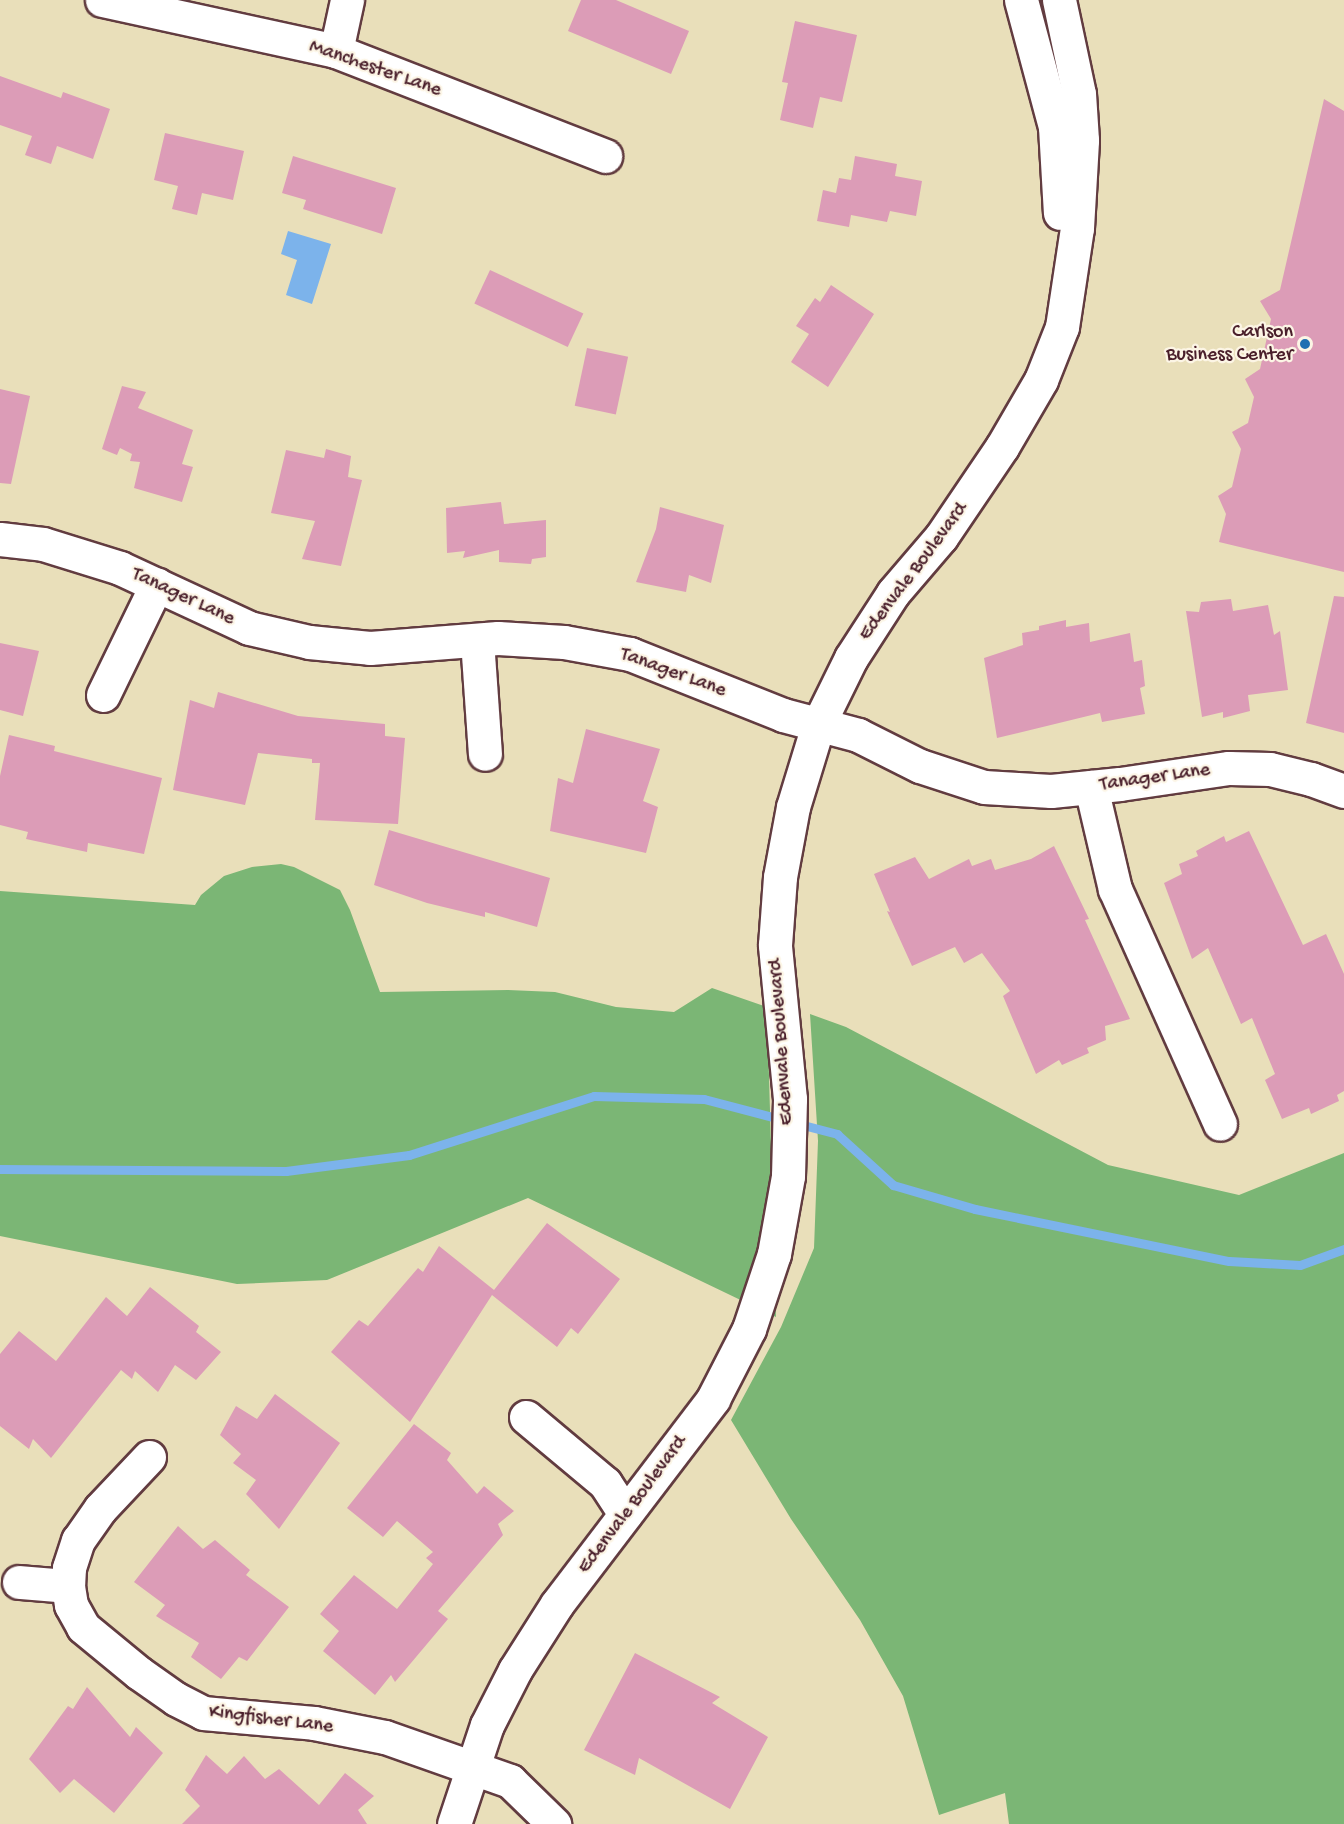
<!DOCTYPE html>
<style>
body{margin:0}
#map{position:relative;width:1344px;height:1824px;overflow:hidden;background:#e9dfba;font-family:"Gochi Hand",sans-serif}
div>[style]{position:absolute}
[style*='--x']{left:calc(var(--x)*1px);top:calc(var(--y)*1px);width:calc(var(--w)*1px);rotate:calc(var(--a)*1deg)}
.forest>*{inset:0;background:#7bb675}
.water>*{inset:0;background:#7cb3eb}
.stream>*{height:9px;margin:-4.5px;padding:0 4.5px;transform-origin:4.5px;border-radius:4.5px;background:#7cb3eb}
.building>*{inset:0;background:#dc9cb7;transform-origin:0 0}
.roads{filter:drop-shadow(2px 0 #623c40) drop-shadow(-2px 0 #623c40) drop-shadow(0 2px #623c40) drop-shadow(0 -2px #623c40)}
.minor>*{height:33px;margin:-16.5px;padding:0 16.5px;transform-origin:16.5px;border-radius:16.5px;background:#fff}
.tertiary>*{height:33px;margin:-16.5px;padding:0 16.5px;transform-origin:16.5px;border-radius:16.5px;background:#fff}
.dots>*{width:16px;height:16px;translate:-50% -50%;box-sizing:border-box;border:3px solid #fcf5e5;border-radius:50%}
span{translate:-50% -50%;white-space:nowrap;text-align:center;line-height:1.15;-webkit-text-stroke:4.5px #fcf5e5;paint-order:stroke}
.street-label{font-size:20px;color:#4a1f2b}
.poi-label{font-size:20px;color:#4a1f2b}
.right{translate:-100% -50%;text-align:right}
</style>
<div id="map">
<div class="forest">
<div style="clip-path:polygon(281px 864px,294px 867px,340px 890px,350px 910px,380px 992px,508px 990px,555px 992px,616px 1007px,674px 1012px,712px 988px,767px 1007px,776px 1317px,528px 1198px,327px 1280px,237px 1284px,0 1236px,0 891px,195px 905px,201px 895px,224px 876px,252px 867px)"></div>
<div style="clip-path:polygon(810px 1014px,846px 1027px,1108px 1165px,1239px 1195px,1344px 1153px,1344px 1824px,1009px 1824px,1005px 1793px,939px 1815px,903px 1696px,860px 1620px,791px 1519px,731px 1420px,781px 1327px,814px 1248px,818px 1141px)"></div>
</div>
<div class="water">
<div style="clip-path:polygon(288px 231px,331px 244px,312px 304px,286px 295px,297px 260px,281px 254px)"></div>
</div>
<div class="stream">
<div style="--x:0;--y:1169;--w:286;--a:0.4"></div>
<div style="--x:286;--y:1171;--w:124;--a:-7.4"></div>
<div style="--x:409;--y:1155;--w:194;--a:-17.7"></div>
<div style="--x:594;--y:1096;--w:110;--a:1.6"></div>
<div style="--x:704;--y:1099;--w:138;--a:14.7"></div>
<div style="--x:837;--y:1134;--w:76;--a:42.3"></div>
<div style="--x:893;--y:1185;--w:85;--a:16.3"></div>
<div style="--x:975;--y:1209;--w:259;--a:11.6"></div>
<div style="--x:1229;--y:1261;--w:71;--a:3.2"></div>
<div style="--x:1300;--y:1265;--w:47;--a:-20"></div>
</div>
<div class="building">
<div style="clip-path:polygon(581px 0,616px 0,689px 31px,671px 74px,568px 31px)"></div>
<div style="clip-path:polygon(795px 21px,857px 35px,842px 102px,820px 97px,813px 128px,780px 120px,788px 83px,782px 82px)"></div>
<div style="clip-path:polygon(0 76px,61px 98px,63px 92px,110px 109px,93px 159px,57px 146px,51px 164px,25px 155px,32px 136px,0 125px)"></div>
<div style="clip-path:polygon(1324px 99px,1344px 111px,1344px 572px,1219px 542px,1226px 514px,1218px 496px,1232px 487px,1241px 449px,1232px 432px,1248px 423px,1254px 397px,1245px 379px,1260px 369px,1271px 319px,1260px 301px,1280px 290px)"></div>
<div style="clip-path:polygon(165px 133px,244px 151px,233px 200px,202px 193px,197px 215px,172px 209px,178px 186px,154px 180px)"></div>
<div style="clip-path:polygon(293px 156px,396px 188px,382px 234px,303px 209px,306px 200px,282px 193px)"></div>
<div style="clip-path:polygon(855px 156px,897px 164px,895px 176px,922px 181px,916px 216px,890px 211px,887px 222px,851px 215px,849px 227px,817px 221px,823px 190px,836px 193px,839px 178px,851px 180px)"></div>
<div style="left:490px;top:270px;width:103px;height:37px;rotate:25deg"></div>
<div style="clip-path:polygon(831px 285px,874px 314px,828px 387px,791px 362px,809px 334px,796px 326px,815px 298px,820px 302px)"></div>
<div style="left:587px;top:348px;width:42px;height:59px;rotate:12deg"></div>
<div style="clip-path:polygon(122px 386px,146px 392px,138px 408px,193px 430px,182px 464px,193px 467px,182px 502px,134px 488px,140px 462px,130px 461px,132px 454px,120px 448px,117px 455px,102px 449px)"></div>
<div style="clip-path:polygon(0 389px,30px 396px,11px 484px,0 483px)"></div>
<div style="clip-path:polygon(326px 449px,351px 456px,348px 477px,362px 480px,341px 566px,302px 559px,315px 521px,271px 513px,286px 450px,324px 458px)"></div>
<div style="clip-path:polygon(501px 502px,504px 524px,546px 520px,546px 557px,532px 559px,531px 564px,499px 562px,499px 550px,463px 558px,465px 551px,447px 553px,446px 508px)"></div>
<div style="clip-path:polygon(660px 507px,724px 525px,711px 583px,689px 575px,686px 592px,636px 582px,656px 529px)"></div>
<div style="clip-path:polygon(1334px 596px,1344px 597px,1344px 733px,1306px 723px)"></div>
<div style="clip-path:polygon(1231px 599px,1233px 611px,1268px 605px,1274px 635px,1280px 631px,1288px 690px,1248px 695px,1250px 711px,1223px 718px,1223px 712px,1202px 717px,1186px 611px,1199px 612px,1201px 602px)"></div>
<div style="clip-path:polygon(1066px 620px,1066px 627px,1089px 623px,1090px 642px,1130px 633px,1134px 662px,1142px 660px,1145px 686px,1140px 688px,1145px 714px,1102px 722px,1100px 713px,997px 738px,984px 658px,1023px 645px,1022px 633px,1039px 630px,1039px 626px)"></div>
<div style="clip-path:polygon(0 643px,39px 651px,23px 716px,0 710px)"></div>
<div style="clip-path:polygon(218px 692px,298px 716px,385px 724px,385px 736px,405px 738px,398px 824px,315px 820px,320px 763px,312px 763px,312px 759px,258px 753px,245px 805px,173px 790px,190px 700px,214px 708px)"></div>
<div style="clip-path:polygon(586px 729px,660px 749px,643px 801px,658px 807px,646px 853px,550px 831px,558px 778px,573px 783px)"></div>
<div style="clip-path:polygon(9px 735px,55px 746px,54px 751px,162px 778px,144px 854px,88px 843px,87px 852px,26px 839px,28px 832px,0 825px,0 776px)"></div>
<div style="clip-path:polygon(389px 830px,550px 878px,537px 927px,485px 912px,485px 917px,427px 903px,374px 885px)"></div>
<div style="clip-path:polygon(1249px 831px,1303px 945px,1326px 934px,1344px 974px,1344px 1091px,1337px 1095px,1339px 1101px,1311px 1114px,1309px 1108px,1282px 1119px,1265px 1080px,1275px 1074px,1252px 1018px,1241px 1024px,1208px 948px,1192px 959px,1164px 883px,1182px 874px,1179px 864px,1198px 856px,1196px 851px,1224px 836px,1226px 842px)"></div>
<div style="clip-path:polygon(1054px 846px,1089px 919px,1085px 920px,1130px 1019px,1105px 1026px,1106px 1040px,1087px 1048px,1089px 1053px,1062px 1065px,1059px 1060px,1036px 1074px,1003px 996px,1010px 991px,982px 953px,964px 963px,955px 947px,912px 966px,887px 911px,890px 912px,874px 874px,915px 857px,929px 879px,969px 859px,972px 866px,991px 859px,995px 870px,1031px 859px)"></div>
<div style="clip-path:polygon(547px 1223px,620px 1279px,578px 1334px,571px 1328px,557px 1347px,492px 1295px,410px 1422px,331px 1352px,359px 1320px,368px 1326px,418px 1268px,423px 1272px,439px 1246px,494px 1290px)"></div>
<div style="clip-path:polygon(150px 1287px,199px 1326px,196px 1332px,221px 1352px,196px 1380px,175px 1365px,158px 1392px,135px 1371px,132px 1379px,121px 1370px,51px 1458px,33px 1439px,29px 1449px,0 1426px,0 1354px,19px 1331px,56px 1361px,106px 1297px,127px 1316px)"></div>
<div style="clip-path:polygon(275px 1394px,340px 1443px,279px 1529px,246px 1494px,256px 1480px,233px 1463px,241px 1454px,220px 1435px,236px 1406px,257px 1419px)"></div>
<div style="clip-path:polygon(414px 1424px,451px 1453px,447px 1460px,477px 1494px,484px 1486px,514px 1511px,498px 1524px,503px 1535px,438px 1611px,448px 1619px,395px 1682px,391px 1675px,375px 1695px,323px 1651px,339px 1631px,320px 1614px,354px 1575px,397px 1609px,433px 1564px,426px 1558px,433px 1552px,397px 1521px,383px 1537px,347px 1508px)"></div>
<div style="clip-path:polygon(178px 1526px,203px 1549px,215px 1540px,250px 1570px,246px 1575px,289px 1607px,247px 1661px,239px 1657px,221px 1679px,191px 1657px,199px 1643px,156px 1616px,165px 1605px,134px 1582px)"></div>
<div style="clip-path:polygon(635px 1653px,720px 1697px,712px 1703px,768px 1737px,730px 1809px,639px 1758px,635px 1775px,584px 1750px)"></div>
<div style="clip-path:polygon(87px 1687px,130px 1737px,136px 1727px,163px 1753px,114px 1813px,74px 1779px,60px 1793px,29px 1759px,68px 1706px,73px 1709px)"></div>
<div style="clip-path:polygon(206px 1755px,227px 1774px,244px 1756px,265px 1779px,279px 1769px,319px 1805px,345px 1773px,374px 1796px,358px 1810px,367px 1824px,182px 1824px,200px 1806px,185px 1790px)"></div>
</div>
<div class="roads">
<div class="minor">
<div style="--x:102;--y:0;--w:239;--a:12.3"></div>
<div style="--x:336;--y:51;--w:289;--a:21.3"></div>
<div style="--x:336;--y:51;--w:52;--a:-77.8"></div>
<div style="--x:0;--y:539;--w:43;--a:6.6"></div>
<div style="--x:43;--y:544;--w:81;--a:17.3"></div>
<div style="--x:120;--y:568;--w:142;--a:24.9"></div>
<div style="--x:249;--y:628;--w:62;--a:13.1"></div>
<div style="--x:309;--y:642;--w:61;--a:5.6"></div>
<div style="--x:370;--y:648;--w:128;--a:-4.5"></div>
<div style="--x:498;--y:638;--w:66;--a:3.5"></div>
<div style="--x:564;--y:642;--w:67;--a:10.3"></div>
<div style="--x:630;--y:654;--w:165;--a:21.7"></div>
<div style="--x:783;--y:715;--w:78;--a:14.9"></div>
<div style="--x:858;--y:735;--w:69;--a:26.6"></div>
<div style="--x:920;--y:766;--w:67;--a:18.2"></div>
<div style="--x:984;--y:787;--w:67;--a:3.4"></div>
<div style="--x:1051;--y:791;--w:69;--a:-5.8"></div>
<div style="--x:1120;--y:784;--w:110;--a:-8.4"></div>
<div style="--x:1229;--y:768;--w:41;--a:1.4"></div>
<div style="--x:1270;--y:769;--w:42;--a:13.7"></div>
<div style="--x:1311;--y:779;--w:35;--a:20"></div>
<div style="--x:477;--y:640;--w:114;--a:86"></div>
<div style="--x:103;--y:695;--w:123;--a:-64.1"></div>
<div style="--x:1091;--y:787;--w:105;--a:76.8"></div>
<div style="--x:1115;--y:889;--w:257;--a:65.9"></div>
<div style="--x:526;--y:1417;--w:103;--a:39.9"></div>
<div style="--x:605;--y:1483;--w:37;--a:57"></div>
<div style="--x:149;--y:1457;--w:71;--a:133.3"></div>
<div style="--x:100;--y:1509;--w:38;--a:125"></div>
<div style="--x:78;--y:1540;--w:29;--a:108"></div>
<div style="--x:69;--y:1568;--w:18;--a:93"></div>
<div style="--x:68;--y:1586;--w:19;--a:81"></div>
<div style="--x:71;--y:1605;--w:25;--a:61"></div>
<div style="--x:83;--y:1627;--w:72;--a:39.4"></div>
<div style="--x:139;--y:1673;--w:45;--a:35.1"></div>
<div style="--x:176;--y:1699;--w:30;--a:27"></div>
<div style="--x:203;--y:1713;--w:111;--a:5.1"></div>
<div style="--x:314;--y:1723;--w:72;--a:11.2"></div>
<div style="--x:385;--y:1737;--w:133;--a:19.4"></div>
<div style="--x:510;--y:1781;--w:62;--a:44.3"></div>
<div style="--x:19;--y:1582;--w:49;--a:4.7"></div>
</div>
<div class="tertiary">
<div style="--x:1021;--y:0;--w:131;--a:75"></div>
<div style="--x:1055;--y:127;--w:86;--a:86.7"></div>
<div style="--x:454;--y:1824;--w:104;--a:-71.6"></div>
<div style="--x:487;--y:1725;--w:62;--a:-63"></div>
<div style="--x:515;--y:1670;--w:78;--a:-57.5"></div>
<div style="--x:557;--y:1604;--w:258;--a:-52.7"></div>
<div style="--x:713;--y:1399;--w:79;--a:-62.8"></div>
<div style="--x:749;--y:1329;--w:79;--a:-71.6"></div>
<div style="--x:774;--y:1254;--w:79;--a:-79.8"></div>
<div style="--x:788;--y:1176;--w:77;--a:-88.5"></div>
<div style="--x:790;--y:1099;--w:155;--a:-95.6"></div>
<div style="--x:775;--y:945;--w:68;--a:-85.8"></div>
<div style="--x:780;--y:877;--w:71;--a:-79.5"></div>
<div style="--x:793;--y:807;--w:86;--a:-73"></div>
<div style="--x:818;--y:725;--w:75;--a:-63.8"></div>
<div style="--x:851;--y:658;--w:77;--a:-57.1"></div>
<div style="--x:893;--y:593;--w:74;--a:-49.4"></div>
<div style="--x:941;--y:537;--w:109;--a:-55.9"></div>
<div style="--x:1002;--y:447;--w:78;--a:-59.8"></div>
<div style="--x:1041;--y:380;--w:57;--a:-68.4"></div>
<div style="--x:1062;--y:327;--w:100;--a:-81.4"></div>
<div style="--x:1077;--y:228;--w:88;--a:-86.7"></div>
<div style="--x:1082;--y:140;--w:46;--a:-93.7"></div>
<div style="--x:1079;--y:94;--w:96;--a:-102"></div>
</div>
</div>
<div class="dots">
<div style="left:1305px;top:344px;background:#1f6fb2"></div>
</div>
<div class="street-label">
<span style="left:375px;top:69px;rotate:19deg">Manchester Lane</span>
<span style="left:914px;top:572px;rotate:-53deg">Edenvale Boulevard</span>
<span style="left:183px;top:597px;rotate:25deg">Tanager Lane</span>
<span style="left:673px;top:673px;rotate:20deg">Tanager Lane</span>
<span style="left:1155px;top:778px;rotate:-8deg">Tanager Lane</span>
<span style="left:782px;top:1042px;rotate:-94deg">Edenvale Boulevard</span>
<span style="left:633px;top:1505px;rotate:-53deg">Edenvale Boulevard</span>
<span style="left:271px;top:1720px;rotate:7deg">Kingfisher Lane</span>
</div>
<div class="poi-label">
<span class="right" style="left:1293px;top:344px">Carlson<br>Business Center</span>
</div>
</div>
